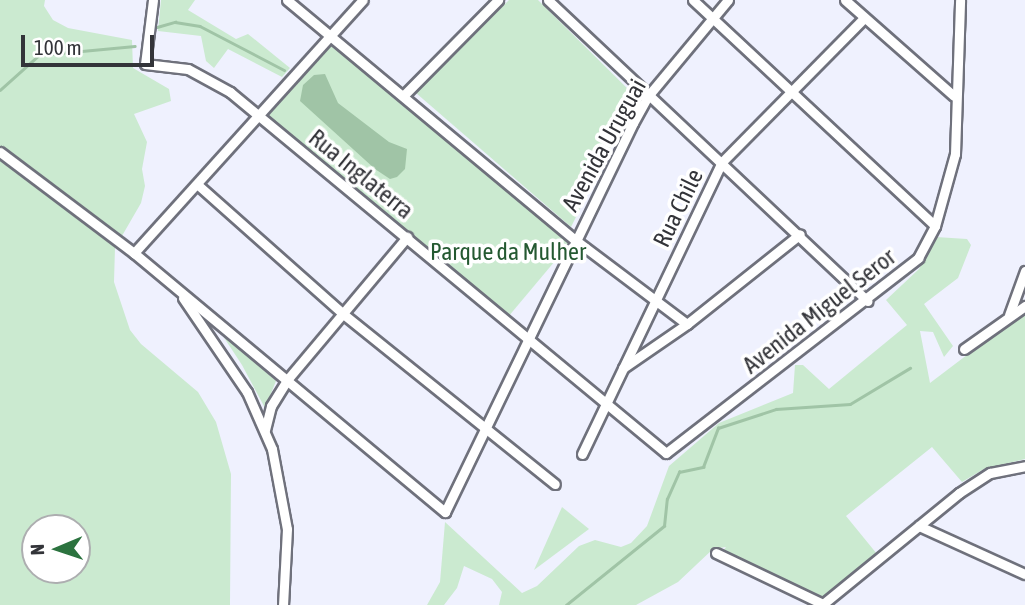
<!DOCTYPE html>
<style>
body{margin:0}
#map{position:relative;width:1025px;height:605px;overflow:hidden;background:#eff1fe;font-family:"Asap Condensed",sans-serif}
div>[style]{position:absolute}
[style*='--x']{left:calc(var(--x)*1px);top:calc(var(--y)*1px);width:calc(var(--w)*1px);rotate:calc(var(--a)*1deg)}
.green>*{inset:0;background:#cbead0;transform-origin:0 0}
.water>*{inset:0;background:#a0c4a6}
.stream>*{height:2.5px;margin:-1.25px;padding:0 1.25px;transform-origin:1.25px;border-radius:1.25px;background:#a0c4a6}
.roads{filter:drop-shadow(2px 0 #6f717c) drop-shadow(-2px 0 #6f717c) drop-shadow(0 2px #6f717c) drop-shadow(0 -2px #6f717c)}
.street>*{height:9px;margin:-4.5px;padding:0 4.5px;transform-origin:4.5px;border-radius:4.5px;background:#fff}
span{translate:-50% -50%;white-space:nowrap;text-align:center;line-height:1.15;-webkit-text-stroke:7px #fff;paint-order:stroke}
.street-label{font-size:24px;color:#333439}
.park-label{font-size:24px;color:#245931}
.north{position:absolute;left:21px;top:514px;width:70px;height:70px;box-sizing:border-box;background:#fff;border:2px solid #adaeb0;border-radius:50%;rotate:268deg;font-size:19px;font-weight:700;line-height:28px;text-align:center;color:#333439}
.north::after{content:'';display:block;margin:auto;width:24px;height:32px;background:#2c733f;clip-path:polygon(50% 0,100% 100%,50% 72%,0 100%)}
.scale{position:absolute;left:21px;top:35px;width:133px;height:32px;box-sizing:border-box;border:4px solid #333439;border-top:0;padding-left:9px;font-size:21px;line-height:24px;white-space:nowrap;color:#333439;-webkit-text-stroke:5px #fff;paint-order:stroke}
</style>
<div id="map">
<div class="green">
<div style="clip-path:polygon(evenodd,0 0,45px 0,44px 6px,53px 20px,68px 28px,132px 40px,133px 68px,169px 89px,171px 101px,134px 114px,147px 142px,142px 169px,145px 186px,141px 203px,115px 248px,114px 282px,130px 330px,141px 344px,198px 392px,216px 422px,231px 474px,230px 605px,0 605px,0 0,35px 528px,77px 528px,77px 570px,35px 570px,35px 528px)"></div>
<div style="clip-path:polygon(161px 0,195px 0,188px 10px,236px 39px,248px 34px,290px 68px,282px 77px,228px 49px,214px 68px,206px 61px,201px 36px,158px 31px)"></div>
<div style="clip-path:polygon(509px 0,538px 0,636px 97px,571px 227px,416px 93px)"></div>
<div style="left:331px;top:41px;width:313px;height:100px;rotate:40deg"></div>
<div style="clip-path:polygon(936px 237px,967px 239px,971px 245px,958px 278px,924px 304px,953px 346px,944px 357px,933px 332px,920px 331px,930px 383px,1025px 311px,1025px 459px,984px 469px,962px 482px,932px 447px,846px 516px,877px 554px,822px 597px,723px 551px,726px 547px,713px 549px,678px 582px,636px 605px,499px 605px,502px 592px,492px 579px,464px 566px,457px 588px,444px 605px,427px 605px,440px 582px,445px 522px,522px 593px,537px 586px,579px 546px,595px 540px,621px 547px,631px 543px,647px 526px,669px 466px,719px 423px,793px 393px,795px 365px,803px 365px,829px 389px,907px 325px,886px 300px,919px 269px)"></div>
<div style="clip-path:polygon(221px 333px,276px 381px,265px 408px,242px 365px)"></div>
<div style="clip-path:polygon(562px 507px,589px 529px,534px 570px)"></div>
</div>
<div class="water">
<div style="clip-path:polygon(325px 74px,338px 103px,389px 142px,407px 149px,405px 169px,397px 177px,390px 179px,375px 169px,300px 101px,303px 85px,314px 75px)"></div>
</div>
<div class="stream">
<div style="--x:157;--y:27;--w:19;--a:-16"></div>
<div style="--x:175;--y:22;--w:25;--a:9"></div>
<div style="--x:200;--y:26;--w:95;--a:27.6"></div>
<div style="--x:0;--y:90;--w:52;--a:-41.9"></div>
<div style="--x:39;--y:55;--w:96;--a:-5.4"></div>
<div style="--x:566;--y:605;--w:126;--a:-38.9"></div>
<div style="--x:664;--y:526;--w:27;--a:-84"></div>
<div style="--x:667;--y:499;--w:30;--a:-66"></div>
<div style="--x:679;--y:472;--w:25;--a:-12"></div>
<div style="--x:703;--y:467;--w:42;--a:-69"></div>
<div style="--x:718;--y:428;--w:61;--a:-18.1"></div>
<div style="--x:776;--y:409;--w:74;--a:-3.9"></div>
<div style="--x:850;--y:404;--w:70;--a:-31"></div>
</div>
<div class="roads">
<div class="street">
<div style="--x:153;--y:0;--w:64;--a:97.1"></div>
<div style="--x:145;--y:64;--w:43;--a:6.6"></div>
<div style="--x:188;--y:69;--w:48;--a:28.7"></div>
<div style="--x:230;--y:92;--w:566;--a:39.62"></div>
<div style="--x:666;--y:453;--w:319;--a:-37.7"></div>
<div style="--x:918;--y:258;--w:36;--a:-62"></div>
<div style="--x:935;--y:226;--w:75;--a:-74.5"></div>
<div style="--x:955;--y:154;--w:154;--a:-88.1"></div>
<div style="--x:287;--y:0;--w:373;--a:39.8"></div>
<div style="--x:574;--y:239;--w:141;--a:37"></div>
<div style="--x:687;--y:324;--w:144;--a:-38.5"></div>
<div style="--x:548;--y:0;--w:439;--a:43.3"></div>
<div style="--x:693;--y:0;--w:331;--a:43"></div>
<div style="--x:845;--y:0;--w:145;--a:41.4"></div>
<div style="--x:404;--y:95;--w:134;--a:-45.3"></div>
<div style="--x:0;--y:152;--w:168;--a:37"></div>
<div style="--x:134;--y:253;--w:405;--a:39.8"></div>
<div style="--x:445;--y:512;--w:432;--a:-64.2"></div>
<div style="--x:633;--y:123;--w:31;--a:-61"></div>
<div style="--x:648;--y:96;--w:125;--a:-50.2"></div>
<div style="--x:198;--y:185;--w:193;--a:41.6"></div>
<div style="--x:342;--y:313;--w:273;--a:38.8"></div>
<div style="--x:134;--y:253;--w:341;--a:-47.9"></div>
<div style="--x:183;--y:298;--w:114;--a:55.8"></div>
<div style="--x:247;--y:392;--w:62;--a:66.3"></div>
<div style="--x:272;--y:449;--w:81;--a:79.4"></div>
<div style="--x:287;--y:529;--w:76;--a:93"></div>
<div style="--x:1009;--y:315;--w:47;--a:-70"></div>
<div style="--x:964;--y:349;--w:75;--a:-35.2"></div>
<div style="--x:623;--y:368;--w:78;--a:-34.5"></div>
<div style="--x:265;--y:430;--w:25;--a:-76"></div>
<div style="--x:271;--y:406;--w:31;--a:-58"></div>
<div style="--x:287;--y:380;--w:187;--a:-50"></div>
<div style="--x:582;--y:454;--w:324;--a:-64.4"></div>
<div style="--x:722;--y:162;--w:202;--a:-45.4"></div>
<div style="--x:919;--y:526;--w:116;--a:24.4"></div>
<div style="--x:716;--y:553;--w:121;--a:25.5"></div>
<div style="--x:823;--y:604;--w:176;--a:-39.2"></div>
<div style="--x:959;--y:493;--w:37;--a:-33"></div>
<div style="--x:990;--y:473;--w:36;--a:-11"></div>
</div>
</div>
<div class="street-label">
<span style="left:604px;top:145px;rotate:-61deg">Avenida Uruguai</span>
<span style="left:361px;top:174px;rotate:39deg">Rua Inglaterra</span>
<span style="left:678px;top:208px;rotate:-64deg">Rua Chile</span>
<span style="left:819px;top:311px;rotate:-38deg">Avenida Miguel Seror</span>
</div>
<div class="park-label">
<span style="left:508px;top:252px">Parque da Mulher</span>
</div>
<div class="north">N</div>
<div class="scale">100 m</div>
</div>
